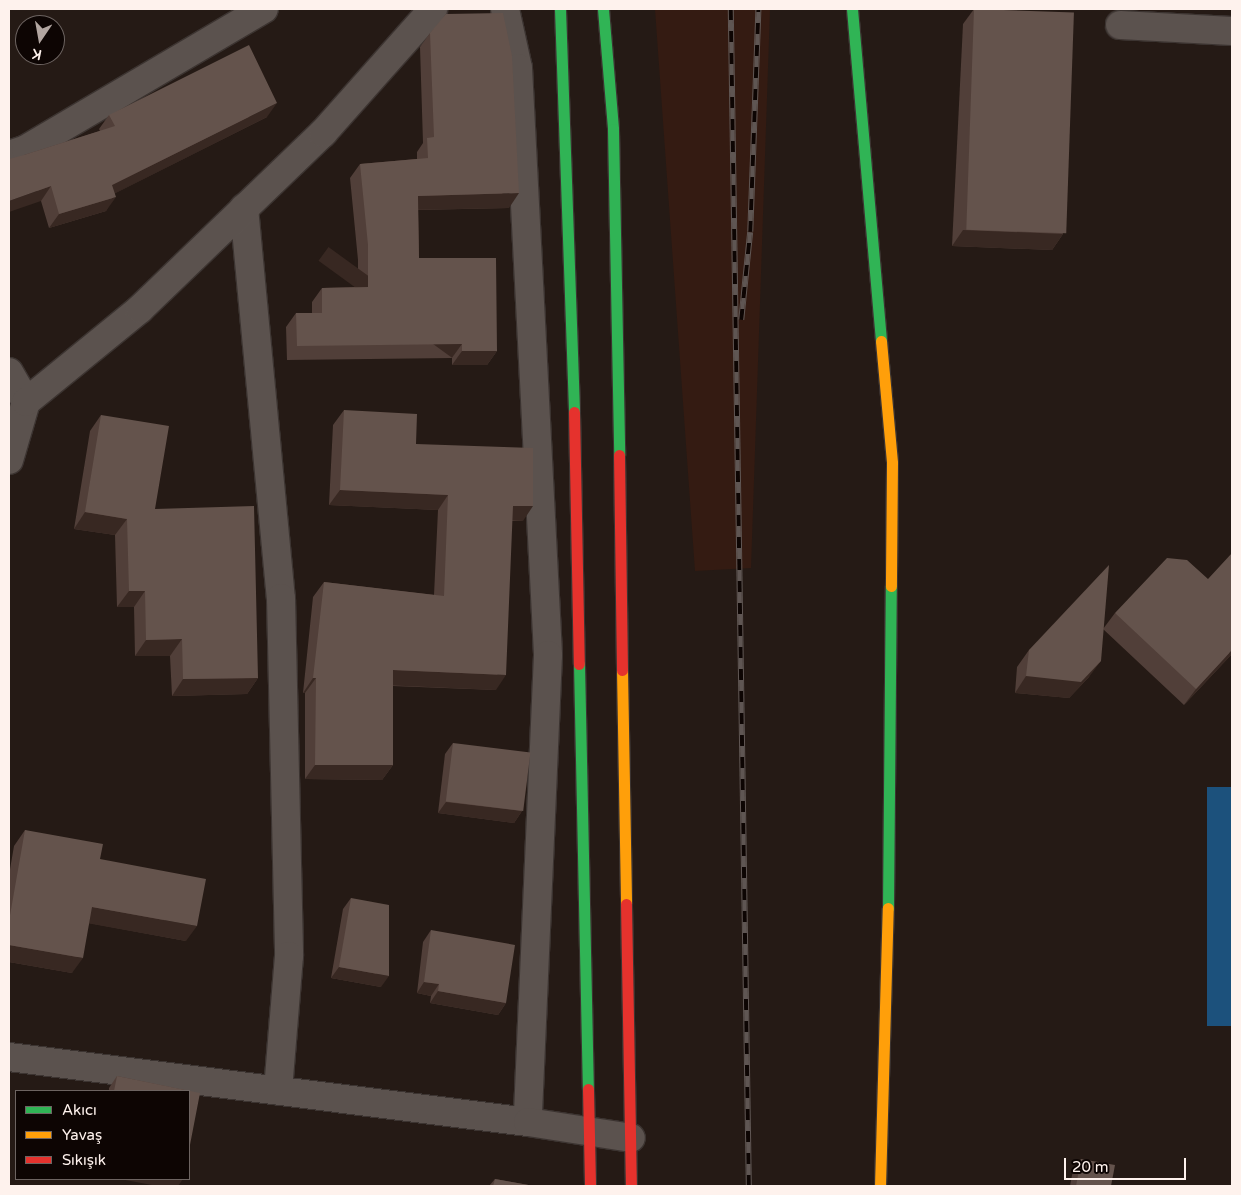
<!DOCTYPE html>
<meta charset="utf-8">
<style>
body{margin:0}
#map{position:relative;width:1241px;height:1195px;overflow:hidden;background:#251a15;font-family:"Varela Round",sans-serif}
div>[style]{position:absolute}
[style*='--x']{left:calc(var(--x)*1px);top:calc(var(--y)*1px);width:calc(var(--w)*1px);rotate:calc(var(--a)*1deg)}
.built>*{inset:0;background:#341b12}
.water>*{inset:0;background:#1c517c;transform-origin:0 0}
.roads{filter:drop-shadow(1px 0 #3c3431) drop-shadow(-1px 0 #3c3431) drop-shadow(0 1px #3c3431) drop-shadow(0 -1px #3c3431)}
.street>*{height:28px;margin:-14px;padding:0 14px;transform-origin:14px;border-radius:14px;background:#5b524e}
.fast>*{height:11px;margin:-5.5px;padding:0 5.5px;transform-origin:5.5px;border-radius:5.5px;background:#30b455}
.slow>*{height:11px;margin:-5.5px;padding:0 5.5px;transform-origin:5.5px;border-radius:5.5px;background:#ff9f0a}
.jam>*{height:11px;margin:-5.5px;padding:0 5.5px;transform-origin:5.5px;border-radius:5.5px;background:#e5322d}
.rail>*{height:5.5px;margin-top:-2.75px;transform-origin:0;background:repeating-linear-gradient(90deg,#0d0503 0 11px,#5f5653 0 22px);box-sizing:border-box;border-block:1px solid #5f5653}
.wall>*{inset:0;background:#513f39}
.shaded-wall>*{inset:0;background:#382822;transform-origin:0 0}
.building>*{inset:0;background:#64534c;transform-origin:0 0}
span{translate:-50% -50%;white-space:nowrap;text-align:center;line-height:1.15;-webkit-text-stroke:4.5px #0d0503;paint-order:stroke}
.frame{position:absolute;inset:0;border:10px solid #fef2ed;pointer-events:none}
.legend{position:absolute;left:15px;top:1090px;width:175px;height:90px;box-sizing:border-box;background:#0d0503;border:1px solid #6d6461;margin:0;padding:6px 9px;list-style:none;font-size:15px;color:#fef2ed}
.legend li{display:flex;align-items:center;gap:10px;height:25px}
.legend b{width:25px;border:1px solid #6d6461}
.north{position:absolute;left:15px;top:15px;width:50px;height:50px;box-sizing:border-box;background:#0d0503;border:1px solid #6d6461;border-radius:50%;rotate:192deg;font-size:14px;font-weight:700;line-height:20px;text-align:center;color:#fef2ed}
.north::after{content:'';display:block;margin:auto;width:18px;height:22px;background:#b2a6a1;clip-path:polygon(50% 0,100% 100%,50% 72%,0 100%)}
.scale{position:absolute;left:1064px;top:1158px;width:122px;height:22px;box-sizing:border-box;border:2px solid #fef2ed;border-top:0;padding-left:6px;font-size:15px;line-height:18px;white-space:nowrap;color:#fef2ed;-webkit-text-stroke:4px #0d0503;paint-order:stroke}
</style>
<div id="map">
<div class="built">
<div style="clip-path:polygon(655px 9px,770px 9px,751px 568px,695px 571px)"></div>
</div>
<div class="water">
<div style="left:1207px;top:787px;width:25px;height:239px"></div>
</div>
<div class="roads">
<div class="street">
<div style="--x:505;--y:9;--w:60;--a:77.6"></div>
<div style="--x:518;--y:68;--w:588;--a:87.07"></div>
<div style="--x:548;--y:655;--w:467;--a:92.5"></div>
<div style="--x:1120;--y:25;--w:112;--a:3.1"></div>
<div style="--x:9;--y:155;--w:18;--a:-19"></div>
<div style="--x:26;--y:149;--w:276;--a:-30.5"></div>
<div style="--x:244;--y:208;--w:392;--a:84.6"></div>
<div style="--x:281;--y:598;--w:358;--a:88.7"></div>
<div style="--x:289;--y:956;--w:135;--a:94.7"></div>
<div style="--x:9;--y:372;--w:34;--a:60"></div>
<div style="--x:9;--y:460;--w:60;--a:-73.7"></div>
<div style="--x:26;--y:402;--w:147;--a:-39.2"></div>
<div style="--x:140;--y:309;--w:254;--a:-43.9"></div>
<div style="--x:323;--y:133;--w:166;--a:-48.4"></div>
<div style="--x:9;--y:1057;--w:523;--a:7.14"></div>
<div style="--x:528;--y:1122;--w:104;--a:8.8"></div>
</div>
<div class="fast">
<div style="--x:560;--y:9;--w:403;--a:88"></div>
<div style="--x:603;--y:9;--w:120;--a:85.2"></div>
<div style="--x:613;--y:129;--w:326;--a:88.9"></div>
<div style="--x:852;--y:9;--w:333;--a:85"></div>
<div style="--x:579;--y:664;--w:425;--a:88.8"></div>
<div style="--x:888;--y:908;--w:322;--a:-89.5"></div>
</div>
<div class="slow">
<div style="--x:881;--y:341;--w:122;--a:84.8"></div>
<div style="--x:892;--y:463;--w:123;--a:90.5"></div>
<div style="--x:622;--y:670;--w:234;--a:89"></div>
<div style="--x:880;--y:1186;--w:278;--a:-88.4"></div>
</div>
<div class="jam">
<div style="--x:574;--y:412;--w:252;--a:88.9"></div>
<div style="--x:619;--y:455;--w:215;--a:89.2"></div>
<div style="--x:626;--y:904;--w:282;--a:89"></div>
<div style="--x:588;--y:1089;--w:97;--a:88.8"></div>
</div>
</div>
<div class="rail">
<div style="--x:731;--y:9;--w:1177;--a:89.12"></div>
<div style="--x:741;--y:320;--w:88;--a:-84.2"></div>
<div style="--x:750;--y:232;--w:223;--a:-87.9"></div>
</div>
<div class="wall">
<div style="clip-path:polygon(974px 9px,988px 9px,1063px 234px,1052px 250px,952px 246px,963px 24px)"></div>
<div style="clip-path:polygon(430px 33px,509px 208px,418px 210px,419px 258px,497px 351px,487px 365px,452px 365px,452px 358px,287px 360px,286px 327px,296px 313px,312px 313px,312px 302px,322px 288px,358px 287px,358px 260px,350px 178px,360px 164px,417px 159px,417px 152px,423px 143px,420px 47px)"></div>
<div style="clip-path:polygon(109px 115px,267px 117px,115px 193px,106px 211px,49px 228px,41px 201px,24px 155px,100px 131px,99px 129px)"></div>
<div style="clip-path:polygon(344px 410px,416px 444px,523px 521px,512px 521px,496px 690px,393px 686px,393px 765px,382px 780px,305px 779px,305px 693px,303px 693px,313px 597px,324px 582px,434px 595px,438px 510px,329px 505px,333px 425px)"></div>
<div style="clip-path:polygon(101px 415px,155px 509px,258px 678px,247px 694px,172px 696px,170px 656px,135px 656px,134px 607px,117px 607px,115px 535px,74px 529px,90px 431px)"></div>
<div style="clip-path:polygon(1115px 613px,1232px 654px,1184px 705px,1103px 629px,1089px 677px,1069px 698px,1015px 693px,1017px 667px,1029px 650px,1103px 629px)"></div>
<div style="clip-path:polygon(453px 743px,522px 811px,514px 823px,438px 813px,445px 754px)"></div>
<div style="clip-path:polygon(25px 830px,100px 859px,186px 941px,89px 923px,72px 973px,9px 962px,9px 875px,14px 846px)"></div>
<div style="clip-path:polygon(351px 898px,381px 987px,331px 978px,343px 909px)"></div>
<div style="clip-path:polygon(431px 930px,506px 1003px,498px 1015px,430px 1003px,431px 996px,417px 993px,423px 942px)"></div>
<div style="clip-path:polygon(117px 1076px,189px 1091px,109px 1091px,109px 1088px)"></div>
<div style="clip-path:polygon(1081px 1159px,1111px 1186px,1070px 1186px,1073px 1170px)"></div>
<div style="clip-path:polygon(495px 1179px,534px 1186px,489px 1186px)"></div>
</div>
<div class="shaded-wall">
<div style="clip-path:polygon(277px 103px,267px 117px,102px 200px,112px 185px)"></div>
<div style="clip-path:polygon(51px 186px,41px 201px,9px 212px,9px 201px)"></div>
<div style="clip-path:polygon(519px 193px,509px 208px,408px 210px,418px 196px)"></div>
<div style="clip-path:polygon(116px 197px,106px 211px,49px 228px,59px 214px)"></div>
<div style="clip-path:polygon(963px 230px,1063px 234px,1052px 250px,952px 246px)"></div>
<div style="left:462px;top:344px;width:17px;height:165px;rotate:126deg"></div>
<div style="clip-path:polygon(462px 351px,497px 351px,487px 365px,452px 365px)"></div>
<div style="clip-path:polygon(340px 490px,448px 495px,438px 510px,329px 505px)"></div>
<div style="clip-path:polygon(513px 506px,533px 506px,523px 521px,503px 520px)"></div>
<div style="clip-path:polygon(85px 512px,127px 519px,115px 535px,74px 529px)"></div>
<div style="clip-path:polygon(129px 591px,145px 591px,134px 607px,117px 607px)"></div>
<div style="clip-path:polygon(182px 639px,170px 656px,135px 656px,146px 640px)"></div>
<div style="clip-path:polygon(1232px 650px,1232px 654px,1184px 705px,1196px 689px)"></div>
<div style="clip-path:polygon(1101px 661px,1089px 677px,1069px 698px,1015px 693px,1026px 676px)"></div>
<div style="clip-path:polygon(393px 670px,506px 675px,496px 690px,383px 685px)"></div>
<div style="clip-path:polygon(258px 678px,247px 694px,172px 696px,183px 679px)"></div>
<div style="clip-path:polygon(313px 678px,316px 678px,305px 693px,303px 693px)"></div>
<div style="clip-path:polygon(315px 765px,393px 765px,382px 780px,305px 779px)"></div>
<div style="clip-path:polygon(446px 802px,522px 811px,514px 823px,438px 813px)"></div>
<div style="clip-path:polygon(92px 907px,197px 926px,186px 941px,81px 922px)"></div>
<div style="clip-path:polygon(9px 945px,83px 958px,72px 973px,9px 962px)"></div>
<div style="clip-path:polygon(339px 967px,389px 976px,381px 987px,331px 978px)"></div>
<div style="clip-path:polygon(424px 982px,439px 984px,431px 996px,417px 993px)"></div>
<div style="clip-path:polygon(438px 991px,506px 1003px,498px 1015px,430px 1003px)"></div>
<div style="clip-path:polygon(120px 1179px,183px 1179px,178px 1186px,157px 1186px)"></div>
</div>
<div class="building">
<div style="left:974px;top:9px;width:100px;height:221px;rotate:2deg"></div>
<div style="clip-path:polygon(503px 13px,512px 56px,519px 193px,418px 196px,419px 258px,496px 258px,497px 351px,462px 351px,462px 344px,297px 346px,296px 313px,322px 313px,322px 288px,368px 287px,368px 245px,360px 164px,428px 158px,427px 138px,434px 137px,430px 33px,446px 14px)"></div>
<div style="clip-path:polygon(249px 45px,277px 103px,112px 185px,116px 197px,59px 214px,51px 186px,9px 201px,9px 159px,24px 155px,115px 126px,109px 115px)"></div>
<div style="clip-path:polygon(344px 410px,417px 414px,416px 444px,533px 448px,533px 506px,513px 506px,506px 675px,393px 670px,393px 765px,315px 765px,316px 678px,313px 678px,324px 582px,444px 596px,448px 495px,340px 490px)"></div>
<div style="clip-path:polygon(101px 415px,169px 426px,155px 509px,254px 506px,258px 678px,183px 679px,182px 639px,146px 640px,145px 591px,129px 591px,127px 519px,85px 512px)"></div>
<div style="clip-path:polygon(1232px 553px,1232px 650px,1196px 689px,1115px 613px,1167px 558px,1187px 560px,1208px 579px)"></div>
<div style="clip-path:polygon(1109px 565px,1101px 661px,1081px 682px,1026px 676px,1029px 650px)"></div>
<div style="left:453px;top:743px;width:78px;height:59px;rotate:7deg"></div>
<div style="clip-path:polygon(25px 830px,103px 844px,100px 859px,206px 879px,197px 926px,92px 907px,83px 958px,9px 945px,9px 921px)"></div>
<div style="clip-path:polygon(351px 898px,389px 905px,389px 976px,339px 967px)"></div>
<div style="clip-path:polygon(431px 930px,515px 945px,506px 1003px,438px 991px,439px 984px,424px 982px)"></div>
<div style="clip-path:polygon(117px 1076px,200px 1093px,189px 1150px,189px 1091px,114px 1091px)"></div>
<div style="clip-path:polygon(1081px 1159px,1115px 1165px,1111px 1186px,1076px 1186px)"></div>
<div style="clip-path:polygon(495px 1179px,534px 1186px,493px 1186px)"></div>
</div>
<div class="frame"></div>
<ul class="legend">
<li><b style="height:6px;background:#30b455"></b>Akıcı</li>
<li><b style="height:6px;background:#ff9f0a"></b>Yavaş</li>
<li><b style="height:6px;background:#e5322d"></b>Sıkışık</li>
</ul>
<div class="north">K</div>
<div class="scale">20 m</div>
</div>
